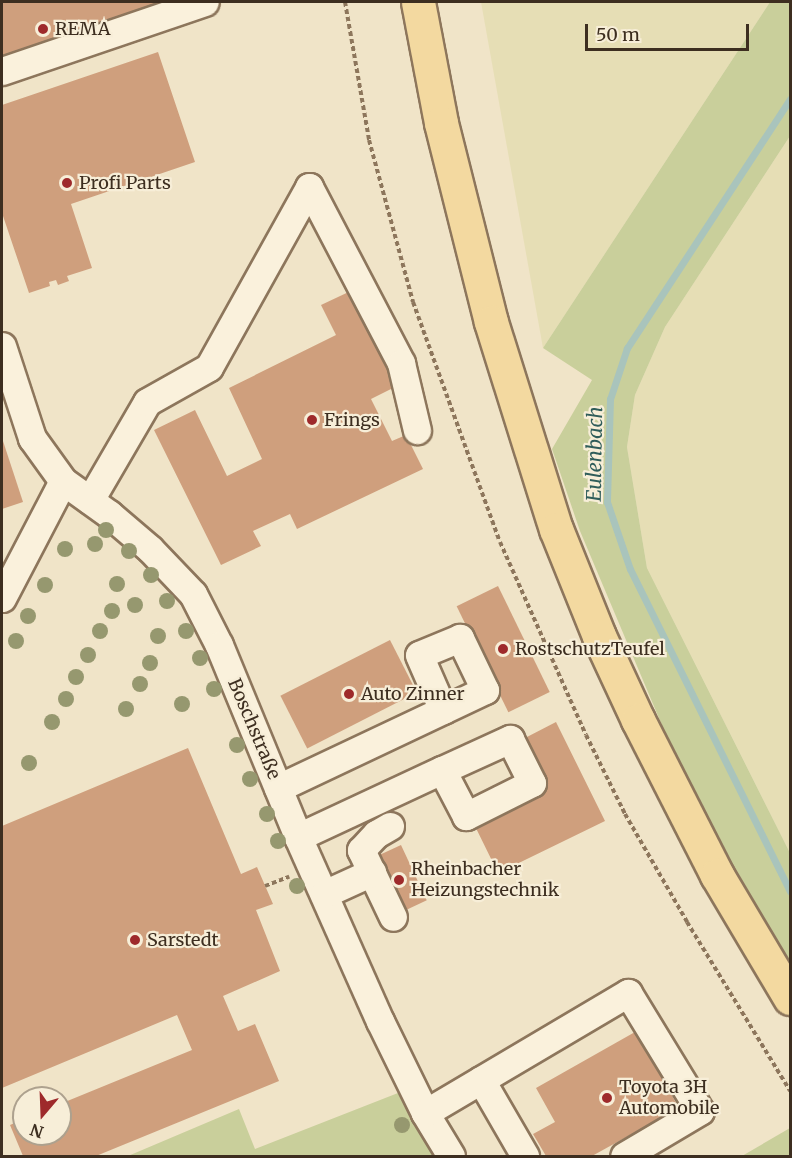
<!DOCTYPE html>
<meta charset="utf-8">
<style>
body{margin:0}
#map{position:relative;width:792px;height:1158px;overflow:hidden;background:#f0e4c8;font-family:Merriweather,serif}
div>[style]{position:absolute}
[style*='--x']{left:calc(var(--x)*1px);top:calc(var(--y)*1px);width:calc(var(--w)*1px);rotate:calc(var(--a)*1deg)}
.farmland>*{inset:0;background:#e6deb5}
.green>*{inset:0;background:#c9cf9b}
.stream>*{height:7px;margin:-3.5px;padding:0 3.5px;transform-origin:3.5px;border-radius:3.5px;background:#a9c4bc}
.building>*{inset:0;background:#cf9f7d;transform-origin:0 0}
.path>*{height:4px;margin-top:-2px;transform-origin:0;background:repeating-linear-gradient(90deg,#8d765c 0 4.5px,transparent 0 7.5px)}
.roads{filter:drop-shadow(2px 0 #8d765c) drop-shadow(-2px 0 #8d765c) drop-shadow(0 2px #8d765c) drop-shadow(0 -2px #8d765c)}
.minor>*{height:27px;margin:-13.5px;padding:0 13.5px;transform-origin:13.5px;border-radius:13.5px;background:#faf1dc}
.major>*{height:33px;margin:-16.5px;padding:0 16.5px;transform-origin:16.5px;border-radius:16.5px;background:#f3d9a0}
.trees>*{width:16px;height:16px;margin:-8px;border-radius:50%;background:#96986f}
.dots>*{width:16px;height:16px;translate:-50% -50%;box-sizing:border-box;border:3px solid #f7eed8;border-radius:50%}
span{translate:-50% -50%;white-space:nowrap;text-align:center;line-height:1.15;-webkit-text-stroke:4.5px #f7eed8;paint-order:stroke}
.poi-label{font-size:18px;color:#3d2e20}
.left{translate:0 -50%;text-align:left}
.street-label{font-size:18px;color:#3d2e20}
.water-label{font-size:20px;color:#2f5d5a;font-style:italic}
.frame{position:absolute;inset:0;border:3px solid #3d2e20;pointer-events:none}
.north{position:absolute;left:12px;top:1086px;width:60px;height:60px;box-sizing:border-box;background:#f7eed8;border:2px solid #ada18e;border-radius:50%;rotate:199deg;font-size:16px;font-weight:700;line-height:24px;text-align:center;color:#3d2e20}
.north::after{content:'';display:block;margin:auto;width:21px;height:27px;background:#9e2a2b;clip-path:polygon(50% 0,100% 100%,50% 72%,0 100%)}
.scale{position:absolute;left:585px;top:24px;width:164px;height:27px;box-sizing:border-box;border:3px solid #3d2e20;border-top:0;padding-left:8px;font-size:18px;line-height:21px;white-space:nowrap;color:#3d2e20;-webkit-text-stroke:4px #f7eed8;paint-order:stroke}
</style>
<div id="map">
<div class="farmland">
<div style="clip-path:polygon(481px 2px,770px 2px,543px 348px)"></div>
<div style="clip-path:polygon(790px 136px,790px 853px,647px 568px,627px 447px,635px 395px,665px 327px)"></div>
</div>
<div class="green">
<div style="clip-path:polygon(770px 2px,790px 2px,790px 136px,665px 327px,635px 395px,627px 447px,647px 568px,790px 853px,790px 964px,732px 864px,664px 730px,580px 531px,552px 449px,592px 380px,543px 348px)"></div>
<div style="clip-path:polygon(398px 1093px,435px 1156px,128px 1156px,239px 1109px,255px 1149px)"></div>
<div style="clip-path:polygon(790px 1128px,790px 1156px,742px 1156px)"></div>
</div>
<div class="stream">
<div style="--x:790;--y:99;--w:298;--a:123.2"></div>
<div style="--x:627;--y:348;--w:54;--a:108.4"></div>
<div style="--x:610;--y:399;--w:103;--a:91.7"></div>
<div style="--x:607;--y:502;--w:71;--a:71.1"></div>
<div style="--x:630;--y:569;--w:360;--a:63.6"></div>
</div>
<div class="building">
<div style="clip-path:polygon(2px 2px,166px 2px,2px 56px)"></div>
<div style="clip-path:polygon(158px 52px,195px 162px,71px 204px,92px 268px,67px 276px,69px 281px,58px 285px,56px 280px,49px 282px,50px 286px,29px 293px,2px 213px,2px 105px)"></div>
<div style="clip-path:polygon(355px 289px,401px 384px,371px 399px,392px 441px,406px 435px,423px 469px,297px 529px,290px 514px,253px 531px,261px 546px,221px 565px,154px 430px,195px 410px,227px 476px,262px 459px,229px 388px,336px 335px,321px 305px)"></div>
<div style="clip-path:polygon(2px 438px,23px 502px,2px 509px)"></div>
<div style="left:498px;top:586px;width:118px;height:46px;rotate:64deg"></div>
<div style="left:390px;top:640px;width:59px;height:123px;rotate:63deg"></div>
<div style="clip-path:polygon(556px 722px,605px 821px,498px 873px,472px 820px,547px 783px,525px 738px)"></div>
<div style="clip-path:polygon(188px 748px,241px 874px,257px 867px,273px 904px,256px 910px,280px 971px,223px 996px,238px 1031px,255px 1024px,279px 1081px,96px 1156px,23px 1156px,10px 1125px,24px 1119px,24px 1134px,60px 1134px,60px 1104px,192px 1050px,177px 1015px,2px 1088px,2px 826px)"></div>
<div style="left:401px;top:845px;width:61px;height:34px;rotate:65deg"></div>
<div style="clip-path:polygon(635px 1032px,679px 1108px,592px 1156px,546px 1156px,533px 1134px,555px 1122px,536px 1088px)"></div>
</div>
<div class="path">
<div style="--x:345;--y:2;--w:140;--a:80.1"></div>
<div style="--x:369;--y:140;--w:168;--a:74.8"></div>
<div style="--x:413;--y:302;--w:255;--a:70.1"></div>
<div style="--x:500;--y:542;--w:211;--a:66"></div>
<div style="--x:586;--y:735;--w:88;--a:63.7"></div>
<div style="--x:625;--y:814;--w:125;--a:60.1"></div>
<div style="--x:687;--y:922;--w:198;--a:58.6"></div>
<div style="--x:265;--y:886;--w:26;--a:-21"></div>
</div>
<div class="roads">
<div class="minor">
<div style="--x:2;--y:71;--w:214;--a:-18.8"></div>
<div style="--x:2;--y:346;--w:97;--a:71.9"></div>
<div style="--x:32;--y:438;--w:53;--a:54.2"></div>
<div style="--x:63;--y:481;--w:57;--a:35.7"></div>
<div style="--x:109;--y:514;--w:54;--a:40.5"></div>
<div style="--x:150;--y:549;--w:62;--a:46.3"></div>
<div style="--x:193;--y:594;--w:57;--a:63"></div>
<div style="--x:219;--y:645;--w:208;--a:67.6"></div>
<div style="--x:298;--y:837;--w:201;--a:66"></div>
<div style="--x:380;--y:1021;--w:102;--a:63.9"></div>
<div style="--x:425;--y:1113;--w:50;--a:58.8"></div>
<div style="--x:90;--y:500;--w:113;--a:-59.8"></div>
<div style="--x:147;--y:402;--w:71;--a:-29.4"></div>
<div style="--x:209;--y:367;--w:206;--a:-60.9"></div>
<div style="--x:309;--y:187;--w:199;--a:62.4"></div>
<div style="--x:401;--y:363;--w:69;--a:76.6"></div>
<div style="--x:2;--y:598;--w:132;--a:-62.5"></div>
<div style="--x:278;--y:788;--w:229;--a:-25.3"></div>
<div style="--x:485;--y:690;--w:58;--a:-115.7"></div>
<div style="--x:460;--y:638;--w:44;--a:157.5"></div>
<div style="--x:419;--y:655;--w:60;--a:66.4"></div>
<div style="--x:390;--y:826;--w:16;--a:150"></div>
<div style="--x:376;--y:834;--w:22;--a:133"></div>
<div style="--x:361;--y:850;--w:74;--a:64.5"></div>
<div style="--x:298;--y:837;--w:159;--a:-25"></div>
<div style="--x:442;--y:770;--w:75;--a:-24.5"></div>
<div style="--x:510;--y:739;--w:49;--a:63.4"></div>
<div style="--x:532;--y:783;--w:74;--a:153.4"></div>
<div style="--x:466;--y:816;--w:52;--a:-117.6"></div>
<div style="--x:324;--y:894;--w:53;--a:-24.6"></div>
<div style="--x:481;--y:1080;--w:88;--a:59.9"></div>
<div style="--x:425;--y:1113;--w:236;--a:-30.6"></div>
<div style="--x:628;--y:993;--w:138;--a:58.6"></div>
<div style="--x:700;--y:1111;--w:88;--a:149.4"></div>
</div>
<div class="major">
<div style="--x:418;--y:2;--w:123;--a:79.2"></div>
<div style="--x:441;--y:123;--w:205;--a:75.9"></div>
<div style="--x:491;--y:322;--w:217;--a:72.6"></div>
<div style="--x:556;--y:529;--w:115;--a:68.1"></div>
<div style="--x:599;--y:636;--w:93;--a:65.1"></div>
<div style="--x:638;--y:720;--w:174;--a:63"></div>
<div style="--x:717;--y:875;--w:143;--a:59.3"></div>
</div>
</div>
<div class="trees">
<div style="left:106px;top:530px"></div>
<div style="left:95px;top:544px"></div>
<div style="left:65px;top:549px"></div>
<div style="left:129px;top:551px"></div>
<div style="left:151px;top:575px"></div>
<div style="left:117px;top:584px"></div>
<div style="left:45px;top:585px"></div>
<div style="left:167px;top:601px"></div>
<div style="left:135px;top:605px"></div>
<div style="left:112px;top:611px"></div>
<div style="left:28px;top:616px"></div>
<div style="left:100px;top:631px"></div>
<div style="left:186px;top:631px"></div>
<div style="left:158px;top:636px"></div>
<div style="left:16px;top:641px"></div>
<div style="left:88px;top:655px"></div>
<div style="left:200px;top:658px"></div>
<div style="left:150px;top:663px"></div>
<div style="left:76px;top:677px"></div>
<div style="left:140px;top:684px"></div>
<div style="left:214px;top:689px"></div>
<div style="left:66px;top:699px"></div>
<div style="left:182px;top:704px"></div>
<div style="left:126px;top:709px"></div>
<div style="left:52px;top:722px"></div>
<div style="left:237px;top:745px"></div>
<div style="left:29px;top:763px"></div>
<div style="left:250px;top:779px"></div>
<div style="left:267px;top:814px"></div>
<div style="left:278px;top:841px"></div>
<div style="left:297px;top:886px"></div>
<div style="left:402px;top:1125px"></div>
</div>
<div class="dots">
<div style="left:43px;top:29px;background:#9e2a2b"></div>
<div style="left:67px;top:183px;background:#9e2a2b"></div>
<div style="left:312px;top:420px;background:#9e2a2b"></div>
<div style="left:503px;top:649px;background:#9e2a2b"></div>
<div style="left:349px;top:694px;background:#9e2a2b"></div>
<div style="left:399px;top:880px;background:#9e2a2b"></div>
<div style="left:135px;top:940px;background:#9e2a2b"></div>
<div style="left:607px;top:1098px;background:#9e2a2b"></div>
</div>
<div class="poi-label">
<span class="left" style="left:55px;top:29px">REMA</span>
<span class="left" style="left:79px;top:183px">Profi Parts</span>
<span class="left" style="left:324px;top:420px">Frings</span>
<span class="left" style="left:515px;top:649px">RostschutzTeufel</span>
<span class="left" style="left:361px;top:694px">Auto Zinner</span>
<span class="left" style="left:411px;top:880px">Rheinbacher<br>Heizungstechnik</span>
<span class="left" style="left:147px;top:940px">Sarstedt</span>
<span class="left" style="left:619px;top:1098px">Toyota 3H<br>Automobile</span>
</div>
<div class="street-label">
<span style="left:254px;top:729px;rotate:67deg">Boschstraße</span>
</div>
<div class="water-label">
<span style="left:594px;top:454px;rotate:-89deg">Eulenbach</span>
</div>
<div class="frame"></div>
<div class="north">N</div>
<div class="scale">50 m</div>
</div>
